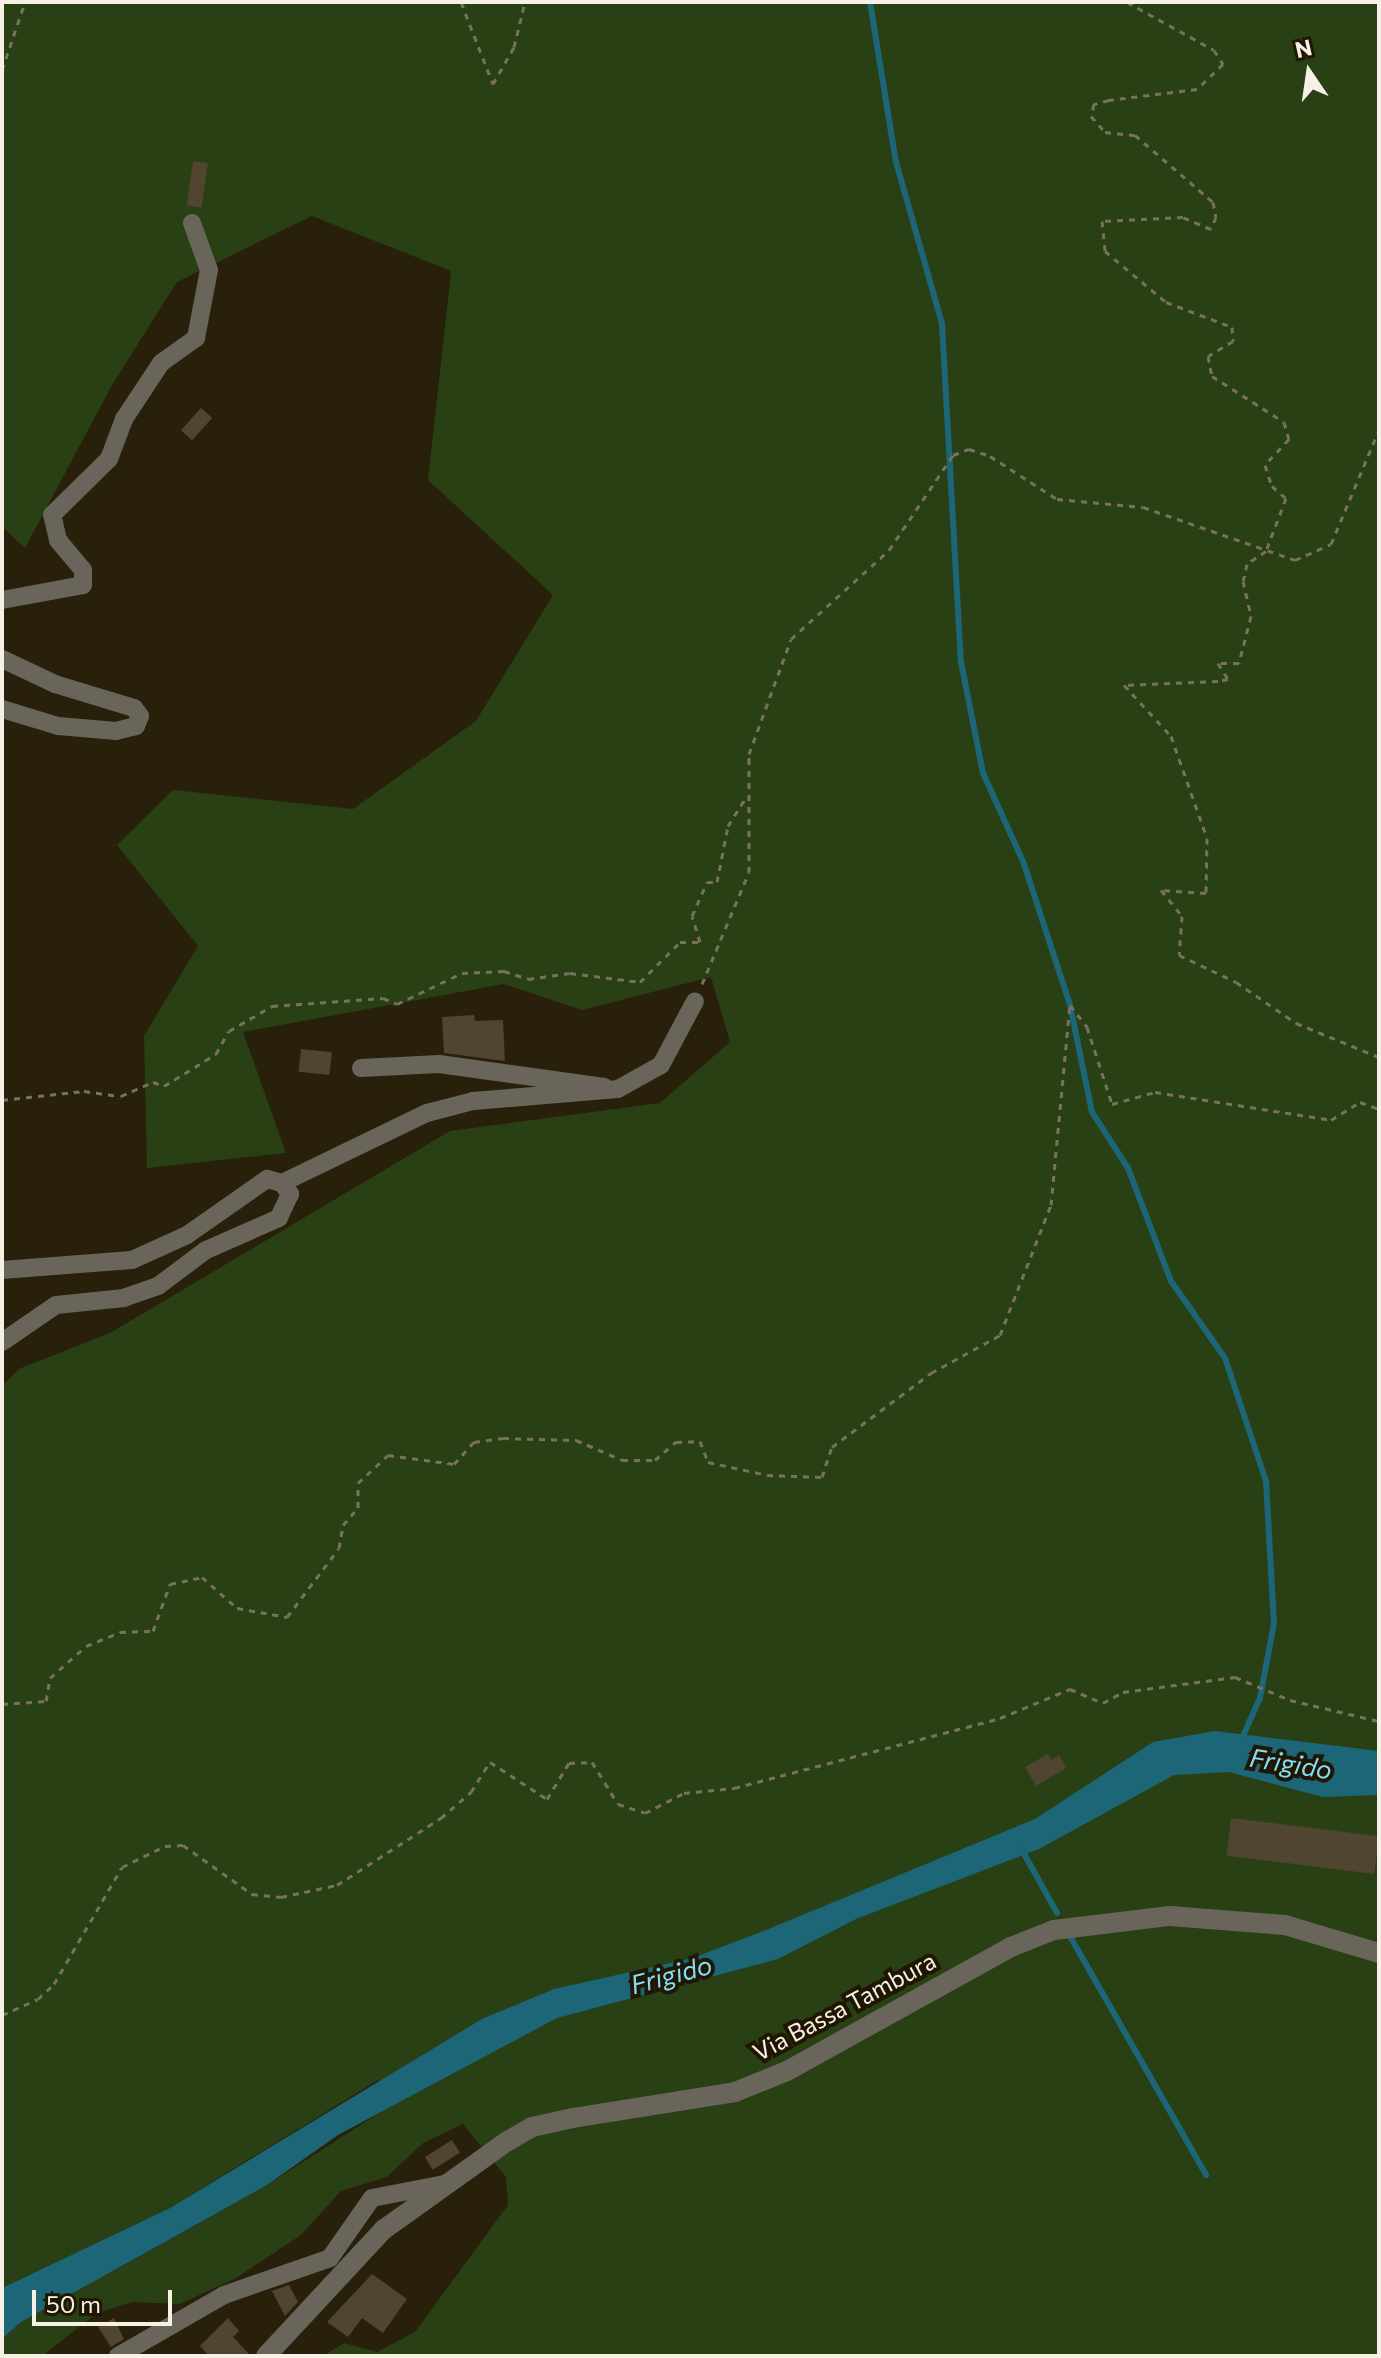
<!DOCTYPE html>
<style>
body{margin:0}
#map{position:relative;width:1381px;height:2358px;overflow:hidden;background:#28200b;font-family:Commissioner,sans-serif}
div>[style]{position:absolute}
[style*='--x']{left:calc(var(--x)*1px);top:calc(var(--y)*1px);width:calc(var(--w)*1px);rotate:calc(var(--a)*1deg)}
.green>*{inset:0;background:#284013}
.water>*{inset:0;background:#1c6678}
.stream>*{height:6px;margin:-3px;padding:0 3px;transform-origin:3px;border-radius:3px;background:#1c6678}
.building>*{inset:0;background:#4f4530;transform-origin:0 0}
.path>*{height:3px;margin-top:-1.5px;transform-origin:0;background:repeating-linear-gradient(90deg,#78715f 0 6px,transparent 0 12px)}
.minor>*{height:18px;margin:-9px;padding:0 9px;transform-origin:9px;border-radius:9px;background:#69655b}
.tertiary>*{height:20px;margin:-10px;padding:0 10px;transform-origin:10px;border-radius:10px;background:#69655b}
span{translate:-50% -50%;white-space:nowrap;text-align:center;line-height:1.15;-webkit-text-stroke:8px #1f1603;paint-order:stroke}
.street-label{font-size:24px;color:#f6f1e4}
.water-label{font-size:26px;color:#84def7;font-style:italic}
.frame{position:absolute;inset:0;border:4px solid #f6f1e4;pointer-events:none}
.north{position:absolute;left:1269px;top:32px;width:80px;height:80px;-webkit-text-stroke:6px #1f1603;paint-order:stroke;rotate:347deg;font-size:22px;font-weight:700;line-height:32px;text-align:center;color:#f6f1e4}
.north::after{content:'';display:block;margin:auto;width:28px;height:36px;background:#f6f1e4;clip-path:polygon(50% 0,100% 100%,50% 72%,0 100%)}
.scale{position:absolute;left:32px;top:2290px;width:140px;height:36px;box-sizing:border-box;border:4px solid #f6f1e4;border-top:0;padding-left:10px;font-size:24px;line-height:28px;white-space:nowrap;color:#f6f1e4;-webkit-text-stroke:6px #1f1603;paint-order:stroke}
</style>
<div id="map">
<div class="green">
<div style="clip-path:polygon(2px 2px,1379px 2px,1379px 2356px,323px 2356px,344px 2343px,377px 2352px,415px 2332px,508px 2205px,506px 2177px,463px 2124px,423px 2143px,387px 2177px,341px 2191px,301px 2235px,236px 2278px,180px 2304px,132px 2302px,97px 2313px,42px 2356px,2px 2356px,2px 2339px,21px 2322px,267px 2185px,393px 2104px,378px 2080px,170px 2208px,2px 2288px,2px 1385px,21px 1368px,110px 1333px,450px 1131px,660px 1103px,730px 1042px,711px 977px,582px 1010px,504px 984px,243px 1032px,286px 1153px,147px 1168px,144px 1036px,198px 946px,117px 845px,173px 790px,353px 809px,476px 721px,553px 595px,428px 480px,451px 271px,312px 216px,177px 282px,112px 385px,25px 548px,2px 527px)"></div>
</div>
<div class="water">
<div style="clip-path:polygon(1215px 1731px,1379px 1751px,1379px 1795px,1323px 1797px,1229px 1772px,1174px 1775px,1039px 1849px,856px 1919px,778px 1959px,557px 2018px,338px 2135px,267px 2185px,21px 2322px,2px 2339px,2px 2288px,170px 2208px,482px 2019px,554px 1989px,693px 1958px,766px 1930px,1035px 1819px,1153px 1742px)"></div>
</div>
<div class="stream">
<div style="--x:870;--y:2;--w:162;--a:80.8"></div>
<div style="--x:896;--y:162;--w:168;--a:74.1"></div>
<div style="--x:942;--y:324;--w:339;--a:86.8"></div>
<div style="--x:961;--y:662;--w:113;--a:78.8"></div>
<div style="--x:983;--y:773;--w:100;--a:65.7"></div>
<div style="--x:1024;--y:864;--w:148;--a:71.9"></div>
<div style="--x:1070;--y:1005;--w:109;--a:78.4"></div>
<div style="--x:1092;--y:1112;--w:67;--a:57.3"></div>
<div style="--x:1128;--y:1168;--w:121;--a:69.2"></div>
<div style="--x:1171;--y:1281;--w:94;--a:55"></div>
<div style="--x:1225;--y:1358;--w:130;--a:71.6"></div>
<div style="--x:1266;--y:1481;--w:142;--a:86.8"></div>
<div style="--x:1274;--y:1623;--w:76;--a:100.6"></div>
<div style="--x:1260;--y:1698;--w:44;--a:114.2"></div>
<div style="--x:1022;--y:1850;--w:72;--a:60.9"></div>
<div style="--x:1071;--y:1938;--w:273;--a:60.3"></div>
</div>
<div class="building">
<div style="left:193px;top:161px;width:15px;height:45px;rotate:8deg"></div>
<div style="left:201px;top:408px;width:15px;height:30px;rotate:42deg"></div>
<div style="clip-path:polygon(474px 1015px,475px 1021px,503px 1020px,505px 1061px,444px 1053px,442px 1017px)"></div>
<div style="left:301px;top:1049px;width:31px;height:23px;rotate:6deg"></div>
<div style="clip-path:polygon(1048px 1754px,1051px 1760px,1059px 1755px,1066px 1768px,1036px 1786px,1025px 1767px)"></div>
<div style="left:1231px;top:1818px;width:149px;height:38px;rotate:7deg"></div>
<div style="left:452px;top:2140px;width:15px;height:32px;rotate:58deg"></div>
<div style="clip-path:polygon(372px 2274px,407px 2299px,383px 2333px,362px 2318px,348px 2337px,327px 2322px)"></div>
<div style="clip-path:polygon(289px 2285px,298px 2302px,285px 2316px,272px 2291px)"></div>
<div style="clip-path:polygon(114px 2318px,124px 2339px,111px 2347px,98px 2327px)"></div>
<div style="clip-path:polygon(228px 2318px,239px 2331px,233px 2337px,251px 2356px,209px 2356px,200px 2346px)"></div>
</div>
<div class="path">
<div style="--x:461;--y:2;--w:88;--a:68.7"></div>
<div style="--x:493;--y:84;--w:43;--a:-60.4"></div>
<div style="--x:514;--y:47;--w:46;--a:-76.3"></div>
<div style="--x:1127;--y:2;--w:99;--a:28.9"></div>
<div style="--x:1214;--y:50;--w:17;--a:57"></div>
<div style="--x:1223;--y:64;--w:36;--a:136"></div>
<div style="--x:1197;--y:89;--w:89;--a:172.9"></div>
<div style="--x:1109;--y:100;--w:16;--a:165"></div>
<div style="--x:1094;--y:104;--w:12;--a:104"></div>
<div style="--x:1091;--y:116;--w:21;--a:49"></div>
<div style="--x:1105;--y:132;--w:30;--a:6"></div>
<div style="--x:1135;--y:135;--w:103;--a:40.7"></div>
<div style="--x:1213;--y:202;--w:15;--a:79"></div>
<div style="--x:1216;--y:217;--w:13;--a:113"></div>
<div style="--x:1211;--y:229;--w:30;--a:-157"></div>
<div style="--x:1183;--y:217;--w:81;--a:177.2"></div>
<div style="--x:1102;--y:221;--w:30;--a:84"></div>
<div style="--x:1105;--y:251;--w:80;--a:39.9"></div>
<div style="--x:1166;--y:302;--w:71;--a:20.7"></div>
<div style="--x:1232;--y:327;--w:14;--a:86"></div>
<div style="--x:1233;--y:341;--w:29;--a:149"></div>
<div style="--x:1208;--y:356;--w:20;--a:79"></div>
<div style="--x:1212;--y:376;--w:85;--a:32.6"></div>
<div style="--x:1284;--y:422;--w:18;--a:74"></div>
<div style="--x:1289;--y:439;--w:35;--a:133"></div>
<div style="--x:1265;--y:465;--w:22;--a:72"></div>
<div style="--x:1272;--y:486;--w:18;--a:41"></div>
<div style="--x:1286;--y:498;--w:57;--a:110.7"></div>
<div style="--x:1266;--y:551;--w:23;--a:146"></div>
<div style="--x:1247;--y:564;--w:17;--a:103"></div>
<div style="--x:1243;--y:581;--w:36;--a:77"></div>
<div style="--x:1251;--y:616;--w:49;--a:104.3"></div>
<div style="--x:1239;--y:663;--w:21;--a:180"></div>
<div style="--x:1218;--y:663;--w:19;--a:58"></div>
<div style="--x:1228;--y:679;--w:10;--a:169"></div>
<div style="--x:1218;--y:681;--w:94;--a:177.6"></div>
<div style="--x:1124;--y:685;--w:69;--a:47.3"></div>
<div style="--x:1171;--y:736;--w:108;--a:70.6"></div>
<div style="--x:1207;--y:838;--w:55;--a:91"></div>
<div style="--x:1206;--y:893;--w:45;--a:-176.2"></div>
<div style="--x:1161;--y:890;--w:33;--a:51"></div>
<div style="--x:1182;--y:916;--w:39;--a:94"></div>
<div style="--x:1179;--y:955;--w:63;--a:25.3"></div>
<div style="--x:1236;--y:982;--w:73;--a:34.3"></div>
<div style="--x:1296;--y:1023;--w:90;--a:22.3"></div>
<div style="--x:2;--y:70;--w:72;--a:-71.3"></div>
<div style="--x:702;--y:984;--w:121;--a:-67.2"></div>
<div style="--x:749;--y:872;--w:118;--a:-90"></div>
<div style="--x:749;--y:754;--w:122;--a:-69.9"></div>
<div style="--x:791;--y:639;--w:132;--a:-42.2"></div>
<div style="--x:889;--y:550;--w:115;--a:-56"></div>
<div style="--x:953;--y:455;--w:17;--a:-21"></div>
<div style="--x:969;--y:449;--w:22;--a:18"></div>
<div style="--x:990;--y:456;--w:80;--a:32.7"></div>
<div style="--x:1057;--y:499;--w:86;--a:5.3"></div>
<div style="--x:1143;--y:507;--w:161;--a:19.2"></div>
<div style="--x:1295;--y:560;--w:39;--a:-24"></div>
<div style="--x:1331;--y:544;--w:124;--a:-67.2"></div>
<div style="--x:2;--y:1100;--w:82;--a:-6.3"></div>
<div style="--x:84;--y:1091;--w:37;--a:8"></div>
<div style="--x:121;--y:1096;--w:35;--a:-24"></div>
<div style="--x:153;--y:1082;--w:12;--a:20"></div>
<div style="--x:164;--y:1086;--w:61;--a:-31.6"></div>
<div style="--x:216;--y:1054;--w:26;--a:-61"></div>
<div style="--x:229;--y:1031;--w:50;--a:-30.2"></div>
<div style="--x:272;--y:1006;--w:111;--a:-4.1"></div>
<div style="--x:383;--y:998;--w:15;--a:23"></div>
<div style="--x:397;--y:1004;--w:72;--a:-25.5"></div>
<div style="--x:462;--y:973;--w:42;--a:-2.7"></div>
<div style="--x:504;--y:971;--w:25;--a:18"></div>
<div style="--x:528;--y:979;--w:42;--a:-8.1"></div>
<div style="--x:570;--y:973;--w:71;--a:7.3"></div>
<div style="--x:640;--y:982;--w:57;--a:-45"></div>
<div style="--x:680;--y:942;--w:20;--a:0"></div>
<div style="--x:700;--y:942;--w:27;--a:-107"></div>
<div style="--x:692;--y:916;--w:37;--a:-66"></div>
<div style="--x:707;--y:882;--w:10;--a:0"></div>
<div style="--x:717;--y:882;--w:57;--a:-78.9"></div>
<div style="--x:728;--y:826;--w:36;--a:-58"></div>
<div style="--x:2;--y:1704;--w:44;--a:-3.9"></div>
<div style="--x:46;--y:1701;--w:23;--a:-80"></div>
<div style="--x:50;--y:1678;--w:48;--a:-41.6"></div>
<div style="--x:86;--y:1646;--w:37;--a:-22"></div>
<div style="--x:120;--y:1632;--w:33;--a:-2"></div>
<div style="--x:153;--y:1631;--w:50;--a:-70.1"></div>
<div style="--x:170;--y:1584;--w:33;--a:-12"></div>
<div style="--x:202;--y:1577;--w:47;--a:41.5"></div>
<div style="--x:237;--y:1608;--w:51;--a:10.2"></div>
<div style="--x:287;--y:1617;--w:86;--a:-53"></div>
<div style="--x:339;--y:1548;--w:23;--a:-80"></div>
<div style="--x:343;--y:1525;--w:23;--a:-49"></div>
<div style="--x:358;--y:1508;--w:25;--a:-90"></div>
<div style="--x:358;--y:1483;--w:41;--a:-43"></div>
<div style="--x:388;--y:1455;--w:67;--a:7.8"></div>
<div style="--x:454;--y:1464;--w:30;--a:-48"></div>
<div style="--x:474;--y:1442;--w:29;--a:-8"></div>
<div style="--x:503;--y:1438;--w:73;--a:1.6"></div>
<div style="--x:576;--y:1440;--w:50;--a:23.5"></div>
<div style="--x:622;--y:1460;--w:33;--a:0"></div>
<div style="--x:655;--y:1460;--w:28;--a:-41"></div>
<div style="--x:676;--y:1442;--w:24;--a:-2"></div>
<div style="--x:700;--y:1441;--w:22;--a:69"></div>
<div style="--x:708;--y:1462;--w:60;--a:12.4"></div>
<div style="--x:767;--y:1475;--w:55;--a:2.1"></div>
<div style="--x:822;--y:1477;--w:32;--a:-72"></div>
<div style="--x:832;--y:1447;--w:124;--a:-36.8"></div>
<div style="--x:931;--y:1373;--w:79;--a:-28.8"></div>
<div style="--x:1000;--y:1335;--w:140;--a:-68.6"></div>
<div style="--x:1051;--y:1205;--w:201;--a:-84.6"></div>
<div style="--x:1070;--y:1005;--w:28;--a:52"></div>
<div style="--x:1087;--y:1027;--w:81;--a:72"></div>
<div style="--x:1112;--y:1104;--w:45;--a:-15.6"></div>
<div style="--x:1155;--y:1092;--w:178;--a:9"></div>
<div style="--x:1331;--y:1120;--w:34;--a:-32"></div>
<div style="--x:1360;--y:1102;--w:20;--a:20"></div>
<div style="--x:2;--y:2015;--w:39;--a:-24"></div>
<div style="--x:38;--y:1999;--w:22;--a:-43"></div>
<div style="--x:54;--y:1984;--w:135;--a:-59.8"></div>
<div style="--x:122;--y:1867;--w:48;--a:-26"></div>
<div style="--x:165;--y:1846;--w:18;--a:-3"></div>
<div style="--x:183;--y:1845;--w:85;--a:35.4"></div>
<div style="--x:252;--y:1894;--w:29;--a:6"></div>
<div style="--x:281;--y:1897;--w:57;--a:-12.1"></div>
<div style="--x:337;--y:1885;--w:124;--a:-32.8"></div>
<div style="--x:441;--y:1818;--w:40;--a:-41"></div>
<div style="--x:471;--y:1792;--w:36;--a:-58"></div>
<div style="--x:490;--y:1762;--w:68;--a:33"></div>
<div style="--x:547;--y:1799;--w:42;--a:-58.6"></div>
<div style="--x:569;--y:1763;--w:23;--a:-2"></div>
<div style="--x:592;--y:1762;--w:49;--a:58.2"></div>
<div style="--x:618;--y:1804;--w:28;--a:18"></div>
<div style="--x:645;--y:1813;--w:44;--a:-27.1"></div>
<div style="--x:684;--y:1793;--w:50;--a:-5.7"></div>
<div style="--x:734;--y:1788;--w:275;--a:-14.7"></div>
<div style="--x:1000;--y:1718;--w:76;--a:-22.5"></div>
<div style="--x:1070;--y:1689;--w:36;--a:23"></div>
<div style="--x:1103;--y:1703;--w:23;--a:-29"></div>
<div style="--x:1123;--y:1692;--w:113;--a:-7.6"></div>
<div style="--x:1235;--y:1677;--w:60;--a:22.7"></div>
<div style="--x:1290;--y:1700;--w:91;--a:13.3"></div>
</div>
<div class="minor">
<div style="--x:2;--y:600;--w:82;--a:-10.5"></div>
<div style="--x:83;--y:585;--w:15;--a:-90"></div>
<div style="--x:83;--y:570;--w:39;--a:-130"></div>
<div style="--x:58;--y:540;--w:26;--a:-103"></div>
<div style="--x:52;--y:515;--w:80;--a:-44.5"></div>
<div style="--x:109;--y:459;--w:43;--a:-69.4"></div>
<div style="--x:124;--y:419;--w:67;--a:-56.5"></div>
<div style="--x:161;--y:363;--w:43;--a:-35.5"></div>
<div style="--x:196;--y:338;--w:69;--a:-79.2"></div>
<div style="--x:209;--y:270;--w:50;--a:-109.9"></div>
<div style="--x:2;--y:659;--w:59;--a:25.3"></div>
<div style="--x:55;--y:684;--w:83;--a:16.9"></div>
<div style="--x:134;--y:708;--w:10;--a:53"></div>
<div style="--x:140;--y:716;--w:11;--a:112"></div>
<div style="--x:136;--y:726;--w:21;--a:166"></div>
<div style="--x:116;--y:731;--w:58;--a:-175.1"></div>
<div style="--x:58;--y:726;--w:59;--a:-163.1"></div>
<div style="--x:361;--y:1068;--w:78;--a:-2.9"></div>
<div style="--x:439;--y:1064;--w:167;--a:7.9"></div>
<div style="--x:282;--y:1183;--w:161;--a:-25.8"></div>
<div style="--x:427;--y:1113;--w:48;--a:-14.6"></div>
<div style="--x:473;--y:1101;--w:145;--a:-4.7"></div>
<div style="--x:618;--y:1089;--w:49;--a:-29.2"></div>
<div style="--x:661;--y:1065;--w:72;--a:-62"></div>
<div style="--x:2;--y:1270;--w:130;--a:-4.4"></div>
<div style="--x:132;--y:1260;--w:60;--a:-24.4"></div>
<div style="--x:187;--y:1235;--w:98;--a:-35"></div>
<div style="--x:267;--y:1179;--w:16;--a:15"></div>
<div style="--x:282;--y:1183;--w:14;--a:54"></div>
<div style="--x:290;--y:1194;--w:26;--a:115"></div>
<div style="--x:279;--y:1218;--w:80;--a:156.3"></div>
<div style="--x:206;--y:1250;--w:60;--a:143.1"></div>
<div style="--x:158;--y:1286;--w:36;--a:161"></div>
<div style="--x:124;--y:1298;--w:68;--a:174.1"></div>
<div style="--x:56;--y:1305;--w:65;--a:145.6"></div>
<div style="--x:118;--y:2356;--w:122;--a:-29.9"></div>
<div style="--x:224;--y:2295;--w:112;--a:-19.2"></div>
<div style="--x:330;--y:2258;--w:73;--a:-55"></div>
<div style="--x:372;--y:2198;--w:74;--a:-10.9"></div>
</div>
<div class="tertiary">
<div style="--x:266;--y:2356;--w:172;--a:-47.1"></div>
<div style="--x:383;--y:2230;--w:151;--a:-35.6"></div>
<div style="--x:506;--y:2142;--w:30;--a:-30"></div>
<div style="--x:532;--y:2127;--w:42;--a:-12.4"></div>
<div style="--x:573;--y:2118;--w:164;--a:-9.1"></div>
<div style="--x:735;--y:2092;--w:56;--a:-22"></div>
<div style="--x:787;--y:2071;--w:256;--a:-29"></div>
<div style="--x:1011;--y:1947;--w:46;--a:-21.6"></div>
<div style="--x:1054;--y:1930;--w:117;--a:-6.9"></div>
<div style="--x:1170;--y:1916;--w:115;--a:4.5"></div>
<div style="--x:1285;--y:1925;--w:98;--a:16.6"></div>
</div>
<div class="street-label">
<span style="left:844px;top:2006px;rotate:-28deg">Via Bassa Tambura</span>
</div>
<div class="water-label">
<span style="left:1291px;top:1763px;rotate:9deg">Frigido</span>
<span style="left:671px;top:1974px;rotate:-15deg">Frigido</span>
</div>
<div class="frame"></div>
<div class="north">N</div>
<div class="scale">50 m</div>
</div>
